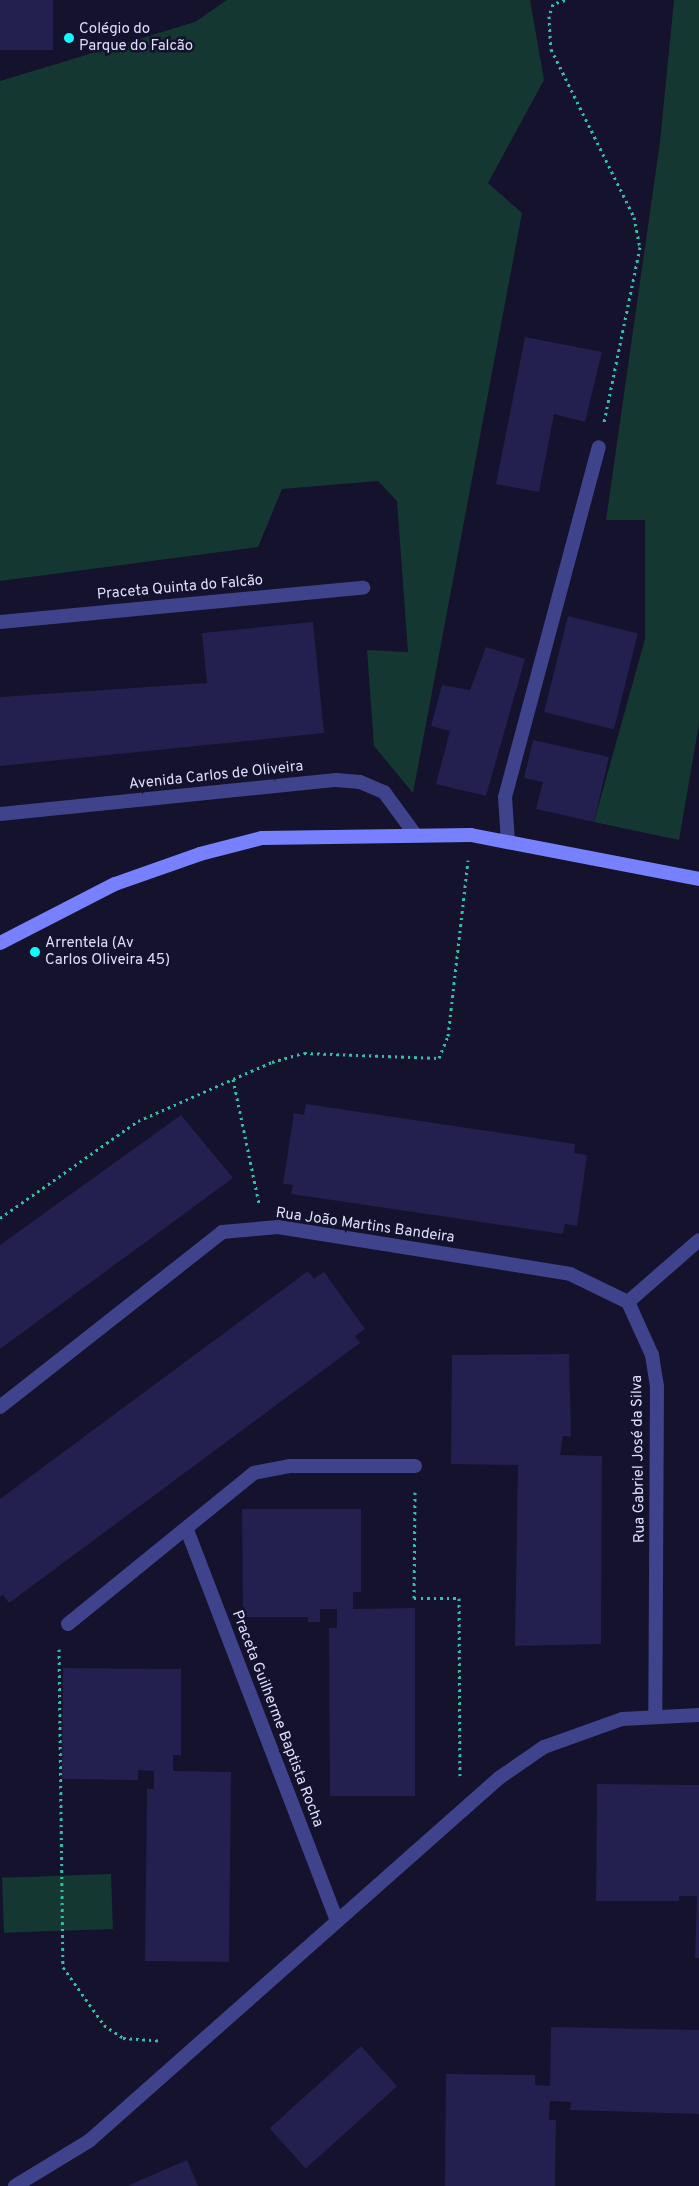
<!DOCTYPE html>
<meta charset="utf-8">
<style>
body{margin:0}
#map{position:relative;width:699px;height:2186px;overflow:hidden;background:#14122d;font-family:Overpass,sans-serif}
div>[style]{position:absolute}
.green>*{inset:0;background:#153732;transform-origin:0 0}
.building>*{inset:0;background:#231f4e;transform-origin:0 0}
.path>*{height:3px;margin-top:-1.5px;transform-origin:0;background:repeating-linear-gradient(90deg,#33bea8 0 2.5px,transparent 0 6.5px)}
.service>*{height:14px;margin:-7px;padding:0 7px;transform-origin:7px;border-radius:7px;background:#3e438b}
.minor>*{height:14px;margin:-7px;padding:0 7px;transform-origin:7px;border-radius:7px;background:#3e438b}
.secondary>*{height:14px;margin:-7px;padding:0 7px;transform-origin:7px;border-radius:7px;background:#7781fd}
.dots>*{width:14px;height:14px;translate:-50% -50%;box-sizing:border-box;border:2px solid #14122d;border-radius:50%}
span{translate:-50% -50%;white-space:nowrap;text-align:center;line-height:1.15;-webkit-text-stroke:5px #14122d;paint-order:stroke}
.poi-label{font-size:15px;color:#dfdffe}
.left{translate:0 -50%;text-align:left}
.street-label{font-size:15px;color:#dfdffe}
</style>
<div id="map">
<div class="green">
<i style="clip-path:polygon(227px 0,530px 0,544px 80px,488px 183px,522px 213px,413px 793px,374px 746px,367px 650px,408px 652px,397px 501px,378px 481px,282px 489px,258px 547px,0 581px,0 81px,195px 22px)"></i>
<i style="clip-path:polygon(674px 0,699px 0,699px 724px,679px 840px,594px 822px,645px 639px,645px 520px,606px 520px,660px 142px)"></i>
<i style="left:111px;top:1874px;width:55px;height:109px;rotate:88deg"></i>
</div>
<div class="building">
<i style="left:0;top:0;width:53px;height:50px"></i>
<i style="clip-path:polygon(525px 337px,602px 352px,585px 422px,554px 414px,539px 492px,496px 484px)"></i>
<i style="left:568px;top:616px;width:72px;height:99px;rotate:14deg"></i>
<i style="clip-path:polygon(313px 622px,324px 733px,0 766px,0 697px,207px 683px,202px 633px)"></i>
<i style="clip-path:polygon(486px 647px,525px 659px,486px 796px,436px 784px,450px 731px,431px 726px,442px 685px,470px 690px)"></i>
<i style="clip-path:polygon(533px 740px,609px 757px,594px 822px,536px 809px,543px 782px,524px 778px)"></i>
<i style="clip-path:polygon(306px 1104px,575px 1144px,574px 1153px,587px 1155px,577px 1226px,565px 1224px,563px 1234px,291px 1194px,293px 1185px,283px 1184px,294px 1113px,304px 1115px)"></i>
<i style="clip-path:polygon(181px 1115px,233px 1178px,0 1349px,0 1245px)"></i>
<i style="clip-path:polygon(308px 1271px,314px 1279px,324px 1272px,365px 1329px,355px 1336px,360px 1343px,9px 1603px,3px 1595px,0 1597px,0 1499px)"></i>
<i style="clip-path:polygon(569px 1354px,571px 1437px,563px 1436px,560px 1455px,602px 1456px,601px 1644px,515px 1646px,518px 1465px,451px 1464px,452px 1355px)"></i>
<i style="clip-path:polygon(242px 1509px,361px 1509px,361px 1592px,353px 1592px,353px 1609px,415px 1608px,415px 1796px,330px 1796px,329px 1628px,337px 1628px,337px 1609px,320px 1609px,320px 1622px,308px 1622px,308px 1617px,243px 1617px)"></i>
<i style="clip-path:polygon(63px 1668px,181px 1669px,181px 1755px,173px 1755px,173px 1771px,231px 1772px,229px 1962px,145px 1961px,147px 1789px,154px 1789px,154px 1771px,138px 1770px,138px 1780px,62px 1779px)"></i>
<i style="clip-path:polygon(597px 1784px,699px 1785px,699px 1958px,695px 1958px,697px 1896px,679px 1896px,679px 1901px,596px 1901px)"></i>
<i style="clip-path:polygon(551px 2027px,699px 2030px,699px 2114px,570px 2110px,571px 2102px,550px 2101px,549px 2120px,556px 2120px,555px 2186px,445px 2186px,446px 2074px,535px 2075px,535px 2085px,550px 2086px)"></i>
<i style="left:361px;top:2046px;width:54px;height:123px;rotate:48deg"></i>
<i style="clip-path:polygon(187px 2160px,198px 2186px,127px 2186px)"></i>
</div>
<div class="path">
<i style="left:565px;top:0;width:13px;rotate:162deg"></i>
<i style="left:553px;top:4px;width:13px;rotate:108deg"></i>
<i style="left:549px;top:16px;width:33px;rotate:87deg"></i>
<i style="left:551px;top:49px;width:187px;rotate:63.7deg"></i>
<i style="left:634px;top:217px;width:31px;rotate:79deg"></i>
<i style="left:640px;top:247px;width:179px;rotate:101.6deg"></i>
<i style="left:233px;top:1079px;width:127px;rotate:78.2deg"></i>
<i style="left:0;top:1218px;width:169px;rotate:-35.1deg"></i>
<i style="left:138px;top:1121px;width:146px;rotate:-23.8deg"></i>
<i style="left:272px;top:1062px;width:33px;rotate:-16deg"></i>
<i style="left:304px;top:1053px;width:135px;rotate:2.1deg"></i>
<i style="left:439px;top:1058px;width:24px;rotate:-68deg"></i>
<i style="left:448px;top:1036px;width:177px;rotate:-83.5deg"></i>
<i style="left:415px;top:1492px;width:106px;rotate:90.5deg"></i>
<i style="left:414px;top:1598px;width:45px"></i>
<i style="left:459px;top:1598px;width:178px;rotate:89.7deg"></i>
<i style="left:59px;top:1649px;width:318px;rotate:89.3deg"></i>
<i style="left:63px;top:1967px;width:71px;rotate:54.7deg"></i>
<i style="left:104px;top:2025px;width:23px;rotate:34deg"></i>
<i style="left:123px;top:2038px;width:39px;rotate:4deg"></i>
</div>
<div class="service">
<i style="left:508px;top:842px;width:45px;rotate:-93.8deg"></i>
<i style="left:505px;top:797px;width:362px;rotate:-75deg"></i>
</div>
<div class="minor">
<i style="left:0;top:622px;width:365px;rotate:-5.4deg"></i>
<i style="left:0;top:814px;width:338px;rotate:-5.8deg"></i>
<i style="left:336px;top:780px;width:24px;rotate:5deg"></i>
<i style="left:360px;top:782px;width:26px;rotate:23deg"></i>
<i style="left:384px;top:792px;width:51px;rotate:53.8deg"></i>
<i style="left:628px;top:1302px;width:58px;rotate:65.6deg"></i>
<i style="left:652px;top:1355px;width:32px;rotate:81deg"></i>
<i style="left:657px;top:1387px;width:328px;rotate:90.3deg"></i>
<i style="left:628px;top:1302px;width:94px;rotate:-41.1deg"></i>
<i style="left:0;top:1407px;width:283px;rotate:-38.2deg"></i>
<i style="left:222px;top:1232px;width:56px;rotate:-5.1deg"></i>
<i style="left:278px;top:1227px;width:296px;rotate:9.1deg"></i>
<i style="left:570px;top:1274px;width:64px;rotate:25.8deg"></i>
<i style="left:187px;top:1530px;width:419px;rotate:69deg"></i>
<i style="left:68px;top:1624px;width:240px;rotate:-39.1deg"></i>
<i style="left:254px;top:1473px;width:37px;rotate:-11deg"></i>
<i style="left:290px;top:1466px;width:125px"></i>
<i style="left:15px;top:2186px;width:87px;rotate:-31.3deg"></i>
<i style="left:89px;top:2141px;width:548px;rotate:-41.52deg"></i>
<i style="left:499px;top:1778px;width:55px;rotate:-34.6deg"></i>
<i style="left:544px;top:1747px;width:83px;rotate:-19.7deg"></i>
<i style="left:622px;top:1719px;width:77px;rotate:-3deg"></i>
</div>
<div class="secondary">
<i style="left:0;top:943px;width:129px;rotate:-27.2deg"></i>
<i style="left:115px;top:884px;width:90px;rotate:-19.4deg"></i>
<i style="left:200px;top:854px;width:64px;rotate:-14.5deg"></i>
<i style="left:262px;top:838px;width:209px;rotate:-0.8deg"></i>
<i style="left:471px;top:835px;width:232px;rotate:10.9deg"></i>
</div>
<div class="dots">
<i style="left:69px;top:38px;background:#0efbfb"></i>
<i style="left:35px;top:952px;background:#0efbfb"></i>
</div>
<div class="poi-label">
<span class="left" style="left:79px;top:38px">Colégio do<br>Parque do Falcão</span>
<span class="left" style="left:45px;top:952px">Arrentela (Av<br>Carlos Oliveira 45)</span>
</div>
<div class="street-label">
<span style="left:180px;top:588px;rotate:-5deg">Praceta Quinta do Falcão</span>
<span style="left:216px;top:776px;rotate:-6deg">Avenida Carlos de Oliveira</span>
<span style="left:365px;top:1226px;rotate:8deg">Rua João Martins Bandeira</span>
<span style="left:639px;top:1459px;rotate:-91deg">Rua Gabriel José da Silva</span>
<span style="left:277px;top:1719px;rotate:69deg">Praceta Guilherme Baptista Rocha</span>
</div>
</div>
